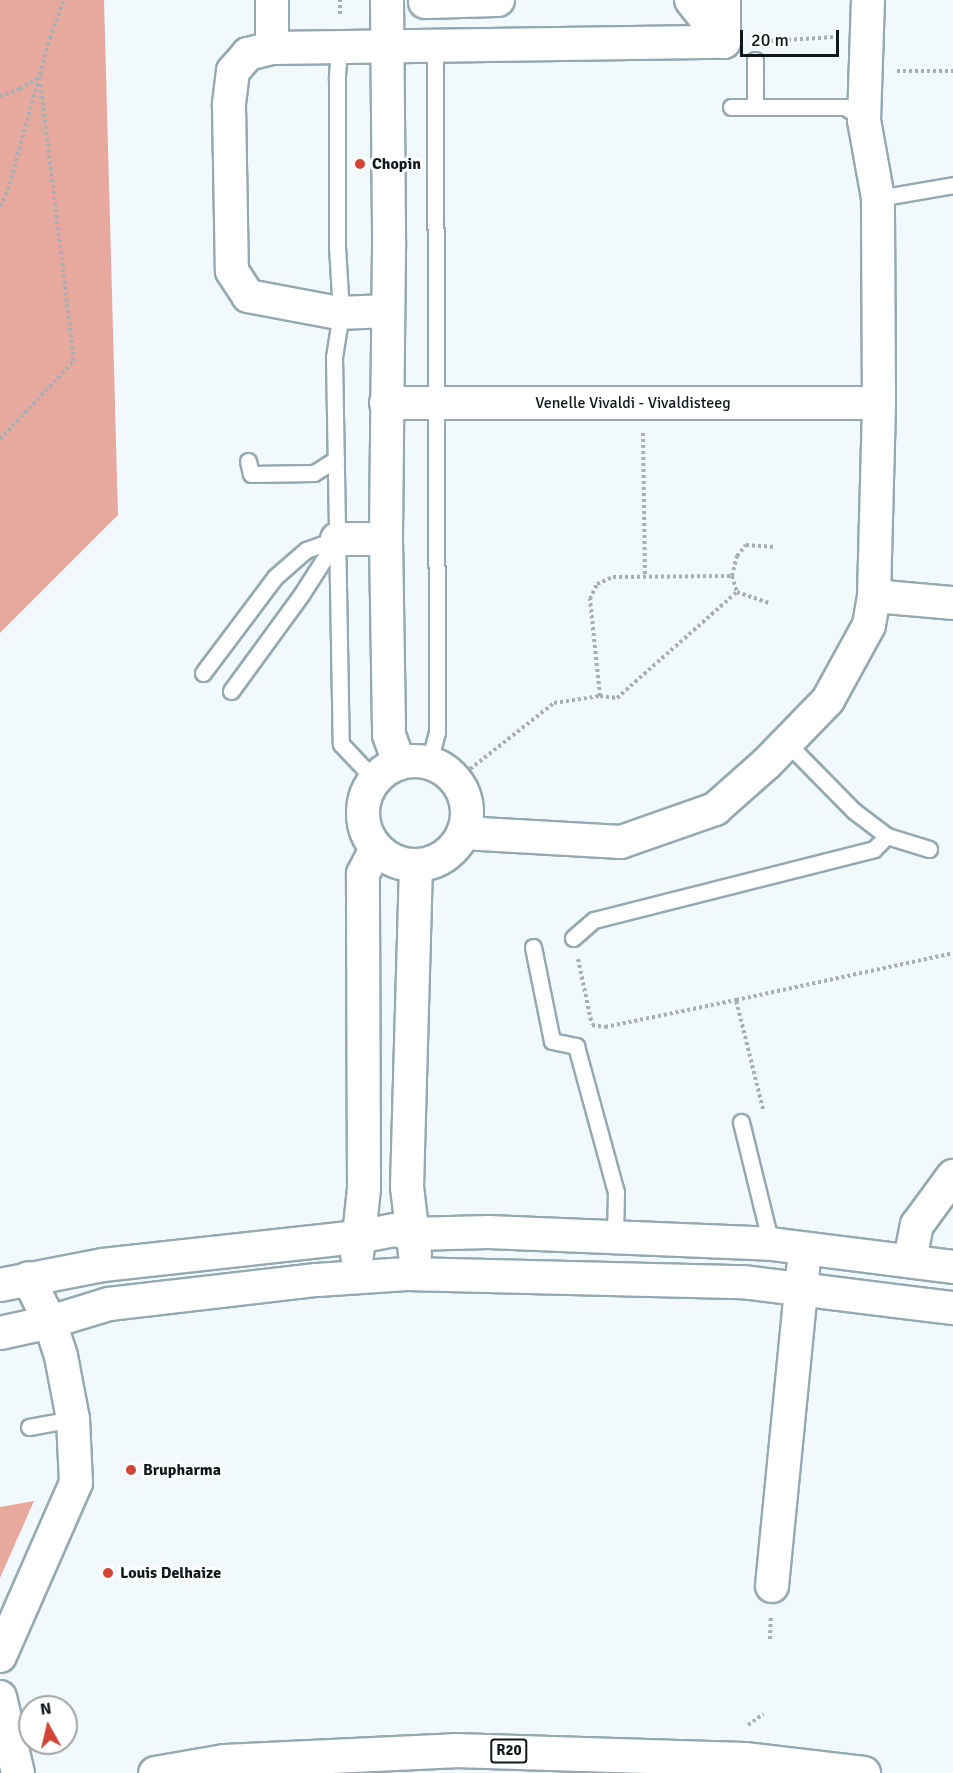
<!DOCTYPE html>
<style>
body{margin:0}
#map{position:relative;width:953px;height:1773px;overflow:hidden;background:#f1f9fd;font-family:Signika,sans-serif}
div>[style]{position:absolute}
.forest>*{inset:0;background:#e7a89e}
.path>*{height:4px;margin-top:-2px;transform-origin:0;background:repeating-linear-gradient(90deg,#a7afb3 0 3px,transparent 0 6px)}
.roads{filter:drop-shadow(2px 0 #94a9b1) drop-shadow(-2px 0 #94a9b1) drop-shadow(0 2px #94a9b1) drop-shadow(0 -2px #94a9b1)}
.lane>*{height:15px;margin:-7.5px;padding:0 7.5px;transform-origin:7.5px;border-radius:7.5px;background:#fff}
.street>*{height:32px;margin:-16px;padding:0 16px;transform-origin:16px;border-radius:16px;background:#fff}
.street>.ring{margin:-16px;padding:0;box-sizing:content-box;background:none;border:32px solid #fff;border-radius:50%}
.primary>*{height:33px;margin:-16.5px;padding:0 16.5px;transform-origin:16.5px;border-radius:16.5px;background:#fff}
.dots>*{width:16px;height:16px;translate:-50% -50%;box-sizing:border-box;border:3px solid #fff;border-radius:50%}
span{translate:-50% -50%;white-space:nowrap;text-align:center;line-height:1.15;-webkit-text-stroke:6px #fff;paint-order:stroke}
.shield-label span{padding:2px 4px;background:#fff;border:2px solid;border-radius:4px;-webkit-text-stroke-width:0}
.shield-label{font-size:15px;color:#10181b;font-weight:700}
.poi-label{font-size:16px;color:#10181b;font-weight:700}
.left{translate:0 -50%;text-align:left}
.street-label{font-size:16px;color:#10181b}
.north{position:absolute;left:18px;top:1695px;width:60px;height:60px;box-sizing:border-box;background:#fff;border:2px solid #9fa3a4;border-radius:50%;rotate:352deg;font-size:16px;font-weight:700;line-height:24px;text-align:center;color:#10181b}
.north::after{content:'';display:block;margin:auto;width:21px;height:27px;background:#d24536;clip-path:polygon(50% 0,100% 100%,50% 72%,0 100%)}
.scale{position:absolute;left:740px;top:30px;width:99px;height:27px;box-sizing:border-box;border:3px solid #10181b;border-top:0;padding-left:8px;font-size:18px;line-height:21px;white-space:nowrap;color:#10181b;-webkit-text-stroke:4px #fff;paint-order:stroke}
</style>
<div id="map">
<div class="forest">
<i style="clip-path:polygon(0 0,104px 0,118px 515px,0 633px)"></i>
<i style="clip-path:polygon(34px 1501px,0 1578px,0 1507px)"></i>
</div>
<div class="path">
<i style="left:340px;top:14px;width:14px;rotate:-90deg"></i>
<i style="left:770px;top:41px;width:64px;rotate:-3.6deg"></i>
<i style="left:897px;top:71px;width:56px"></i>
<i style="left:0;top:96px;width:21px;rotate:-19deg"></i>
<i style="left:20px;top:89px;width:25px;rotate:-32deg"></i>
<i style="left:0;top:206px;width:18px;rotate:-63deg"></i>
<i style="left:8px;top:190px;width:158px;rotate:-74.6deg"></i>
<i style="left:50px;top:38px;width:40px;rotate:-69.8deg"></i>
<i style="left:643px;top:433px;width:143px;rotate:89.2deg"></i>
<i style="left:0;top:439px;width:108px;rotate:-46.5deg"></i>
<i style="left:74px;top:361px;width:281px;rotate:-96.9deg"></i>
<i style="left:732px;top:576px;width:17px;rotate:73deg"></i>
<i style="left:737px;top:592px;width:34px;rotate:19deg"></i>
<i style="left:600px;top:696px;width:17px;rotate:7deg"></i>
<i style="left:617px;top:698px;width:160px;rotate:-41.5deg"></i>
<i style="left:456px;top:780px;width:125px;rotate:-38.2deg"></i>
<i style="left:554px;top:703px;width:47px;rotate:-8.7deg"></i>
<i style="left:600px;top:696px;width:98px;rotate:-95.9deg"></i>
<i style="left:590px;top:599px;width:17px;rotate:-65deg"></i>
<i style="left:597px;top:584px;width:17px;rotate:-24deg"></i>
<i style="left:613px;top:577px;width:119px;rotate:-0.5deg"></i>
<i style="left:732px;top:576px;width:21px;rotate:-76deg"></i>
<i style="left:737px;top:556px;width:14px;rotate:-51deg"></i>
<i style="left:746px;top:545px;width:29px;rotate:4deg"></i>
<i style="left:578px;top:959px;width:67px;rotate:78deg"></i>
<i style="left:592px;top:1025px;width:13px;rotate:9deg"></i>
<i style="left:605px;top:1027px;width:134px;rotate:-11.6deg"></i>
<i style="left:763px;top:1109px;width:112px;rotate:-103.9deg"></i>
<i style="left:736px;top:1000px;width:222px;rotate:-12.2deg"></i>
<i style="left:770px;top:1639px;width:23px;rotate:-88deg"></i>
<i style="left:748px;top:1725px;width:19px;rotate:-36deg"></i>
</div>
<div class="roads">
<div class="lane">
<i style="left:339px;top:47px;width:32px;rotate:94deg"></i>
<i style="left:337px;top:79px;width:168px;rotate:90deg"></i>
<i style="left:337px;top:247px;width:66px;rotate:86.5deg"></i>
<i style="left:341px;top:313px;width:45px;rotate:99deg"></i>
<i style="left:334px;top:357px;width:387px;rotate:89deg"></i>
<i style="left:341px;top:744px;width:48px;rotate:46.7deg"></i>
<i style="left:731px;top:107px;width:114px"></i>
<i style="left:845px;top:107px;width:23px;rotate:34deg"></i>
<i style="left:755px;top:107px;width:47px;rotate:-90deg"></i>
<i style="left:878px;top:198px;width:76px;rotate:-9.8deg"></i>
<i style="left:248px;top:461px;width:13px;rotate:77deg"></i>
<i style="left:251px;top:474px;width:63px;rotate:-0.9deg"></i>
<i style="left:314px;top:473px;width:26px;rotate:-32deg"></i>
<i style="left:203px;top:673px;width:120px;rotate:-53.1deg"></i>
<i style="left:275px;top:577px;width:41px;rotate:-41.1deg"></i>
<i style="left:306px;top:550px;width:33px;rotate:-20deg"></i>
<i style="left:231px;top:691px;width:119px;rotate:-53.9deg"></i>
<i style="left:301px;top:595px;width:67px;rotate:-57.3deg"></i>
<i style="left:787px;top:743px;width:95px;rotate:45.4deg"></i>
<i style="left:854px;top:811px;width:41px;rotate:37.1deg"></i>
<i style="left:887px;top:836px;width:44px;rotate:17.2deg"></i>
<i style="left:429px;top:762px;width:31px;rotate:-75deg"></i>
<i style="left:437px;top:732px;width:686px;rotate:-90.17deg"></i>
<i style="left:573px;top:938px;width:28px;rotate:-41deg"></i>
<i style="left:594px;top:920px;width:289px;rotate:-14.2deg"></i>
<i style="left:874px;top:849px;width:18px;rotate:-45deg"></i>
<i style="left:533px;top:947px;width:96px;rotate:78.6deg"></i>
<i style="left:552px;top:1041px;width:25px;rotate:12deg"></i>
<i style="left:576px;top:1046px;width:151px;rotate:74.7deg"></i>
<i style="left:616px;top:1192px;width:45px;rotate:91.3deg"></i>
<i style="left:741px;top:1122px;width:126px;rotate:76.2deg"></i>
<i style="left:29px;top:1427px;width:45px;rotate:-10.3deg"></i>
</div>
<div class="street">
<i style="left:272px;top:0;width:48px;rotate:90deg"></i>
<i style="left:272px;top:48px;width:452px;rotate:-0.8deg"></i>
<i style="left:724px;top:42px;width:42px;rotate:-90deg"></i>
<i style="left:387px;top:0;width:248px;rotate:89.5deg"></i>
<i style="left:389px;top:248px;width:291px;rotate:90.6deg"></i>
<i style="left:386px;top:539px;width:196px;rotate:89.1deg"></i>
<i style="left:389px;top:735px;width:30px;rotate:70deg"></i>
<i style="left:691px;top:0;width:53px;rotate:51.8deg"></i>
<i style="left:425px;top:2px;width:73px;rotate:-1.6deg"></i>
<i style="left:272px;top:48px;width:25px;rotate:166deg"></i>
<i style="left:248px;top:54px;width:23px;rotate:131deg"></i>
<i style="left:233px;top:71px;width:35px;rotate:97deg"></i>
<i style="left:229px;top:106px;width:165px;rotate:89deg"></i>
<i style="left:232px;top:271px;width:30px;rotate:57deg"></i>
<i style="left:248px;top:296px;width:92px;rotate:10.7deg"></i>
<i style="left:338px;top:313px;width:50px;rotate:-2.3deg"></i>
<i style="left:386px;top:403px;width:493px"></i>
<i style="left:337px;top:539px;width:49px"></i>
<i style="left:874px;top:596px;width:79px;rotate:5.1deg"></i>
<i class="ring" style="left:363px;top:761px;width:72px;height:72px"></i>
<i style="left:463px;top:833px;width:158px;rotate:3.3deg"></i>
<i style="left:621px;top:842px;width:100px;rotate:-19.3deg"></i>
<i style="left:715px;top:809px;width:69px;rotate:-41.5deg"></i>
<i style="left:767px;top:763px;width:88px;rotate:-45.9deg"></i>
<i style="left:828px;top:700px;width:85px;rotate:-61.3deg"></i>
<i style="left:869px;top:625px;width:29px;rotate:-80deg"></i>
<i style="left:874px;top:596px;width:193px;rotate:-88.5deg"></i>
<i style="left:879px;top:403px;width:205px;rotate:-90.3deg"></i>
<i style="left:878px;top:198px;width:79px;rotate:-100.2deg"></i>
<i style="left:864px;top:120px;width:120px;rotate:-88.1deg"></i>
<i style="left:415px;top:1254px;width:67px;rotate:-96.8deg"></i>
<i style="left:407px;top:1187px;width:322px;rotate:-88.4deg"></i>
<i style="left:357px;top:1255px;width:67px;rotate:-84deg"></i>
<i style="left:364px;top:1188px;width:314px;rotate:-90.2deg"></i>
<i style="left:363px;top:874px;width:28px;rotate:-63deg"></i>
<i style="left:910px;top:1260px;width:36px;rotate:-79deg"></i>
<i style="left:917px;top:1225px;width:61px;rotate:-53.7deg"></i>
<i style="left:0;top:1285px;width:105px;rotate:-11deg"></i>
<i style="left:103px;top:1265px;width:257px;rotate:-6.3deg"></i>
<i style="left:358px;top:1237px;width:38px;rotate:-11deg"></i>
<i style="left:395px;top:1230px;width:16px;rotate:14deg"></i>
<i style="left:411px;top:1234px;width:78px;rotate:-1.5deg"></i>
<i style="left:489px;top:1232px;width:282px;rotate:2.4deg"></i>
<i style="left:771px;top:1244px;width:183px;rotate:7.2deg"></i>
<i style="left:0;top:1333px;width:51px;rotate:-12.4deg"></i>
<i style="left:50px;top:1322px;width:62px;rotate:-17deg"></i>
<i style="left:109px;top:1304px;width:209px;rotate:-6.6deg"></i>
<i style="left:317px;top:1280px;width:90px;rotate:-3.8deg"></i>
<i style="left:407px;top:1274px;width:336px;rotate:1.4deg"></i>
<i style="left:743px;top:1282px;width:212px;rotate:7.1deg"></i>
<i style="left:772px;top:1586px;width:320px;rotate:-84.4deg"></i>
<i style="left:0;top:1656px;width:189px;rotate:-66.3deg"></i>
<i style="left:76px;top:1483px;width:64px;rotate:-92.7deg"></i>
<i style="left:73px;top:1419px;width:64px;rotate:-100.8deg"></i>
<i style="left:61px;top:1356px;width:36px;rotate:-108deg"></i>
<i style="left:50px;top:1322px;width:49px;rotate:-116.6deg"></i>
<i style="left:0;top:1697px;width:78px;rotate:76.7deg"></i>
</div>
<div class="primary">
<i style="left:155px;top:1773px;width:70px;rotate:-9.9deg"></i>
<i style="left:224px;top:1761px;width:230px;rotate:-2.7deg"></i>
<i style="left:454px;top:1750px;width:290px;rotate:1.8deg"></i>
<i style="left:744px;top:1759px;width:120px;rotate:6.7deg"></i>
</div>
</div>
<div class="dots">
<i style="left:360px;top:164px;background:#d24536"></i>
<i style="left:131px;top:1470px;background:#d24536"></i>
<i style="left:108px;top:1573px;background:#d24536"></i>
</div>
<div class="shield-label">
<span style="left:509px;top:1751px">R20</span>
</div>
<div class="poi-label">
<span class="left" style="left:372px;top:164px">Chopin</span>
<span class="left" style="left:143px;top:1470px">Brupharma</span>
<span class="left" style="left:120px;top:1573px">Louis Delhaize</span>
</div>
<div class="street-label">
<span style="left:633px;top:403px">Venelle Vivaldi - Vivaldisteeg</span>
</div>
<div class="north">N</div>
<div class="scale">20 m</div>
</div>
